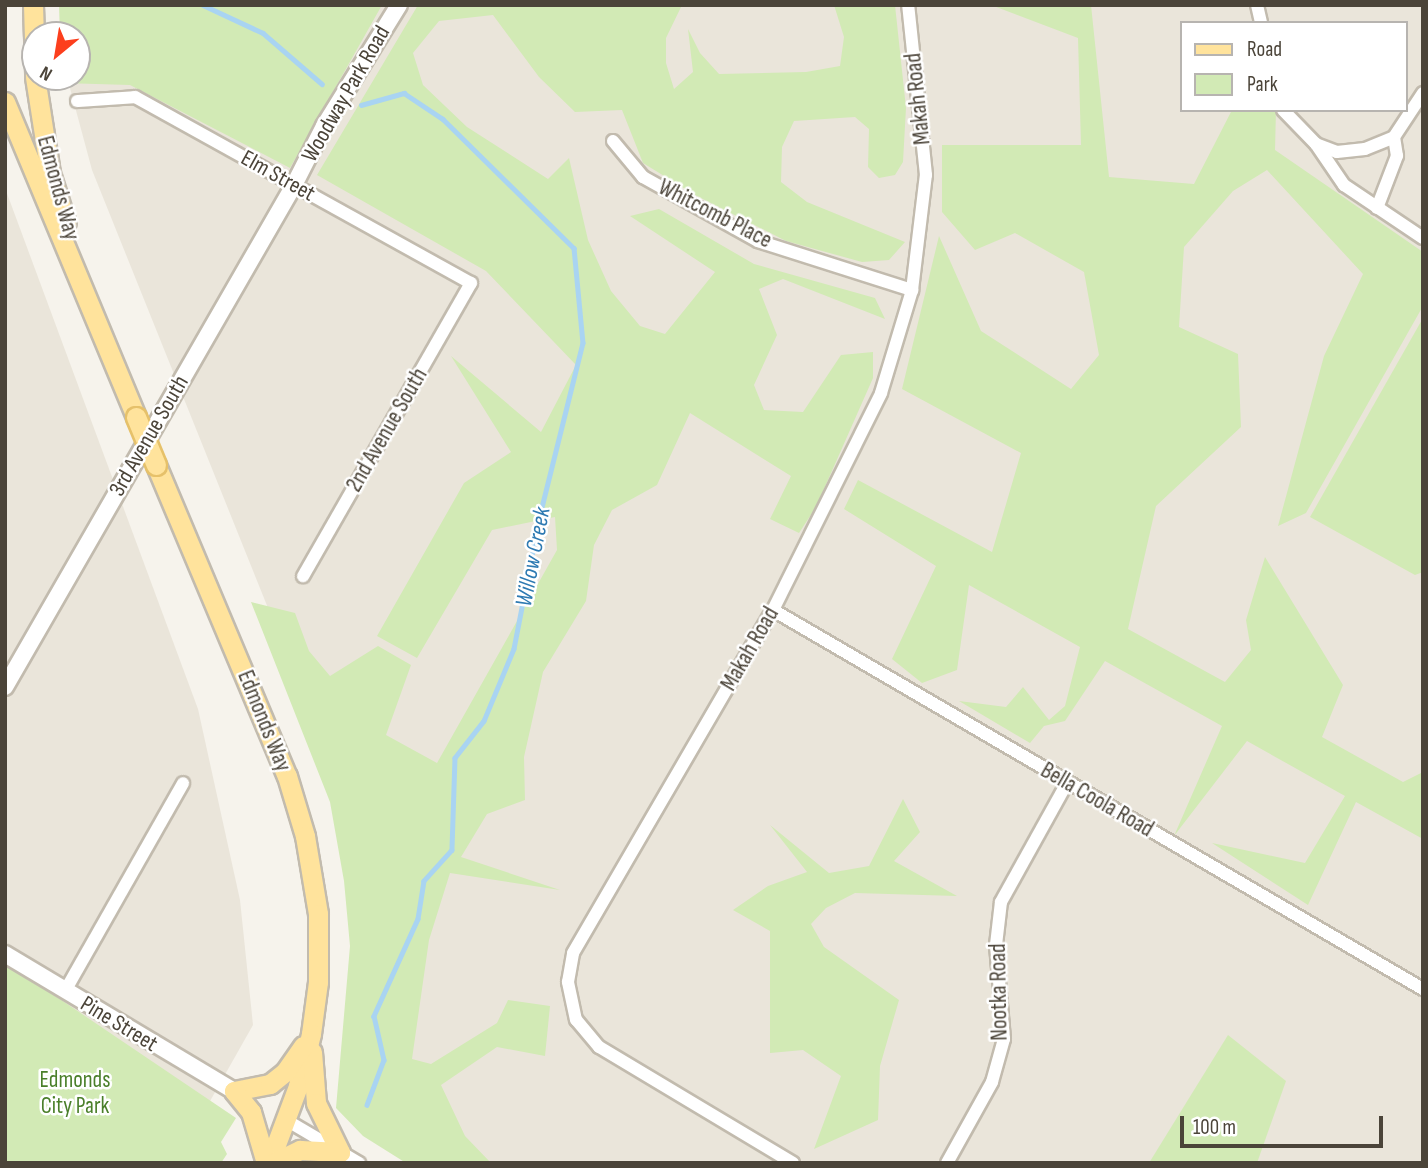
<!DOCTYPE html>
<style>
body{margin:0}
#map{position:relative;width:1428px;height:1168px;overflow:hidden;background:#f6f3ec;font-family:"Sofia Sans Condensed",sans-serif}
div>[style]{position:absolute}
.residential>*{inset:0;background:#eae5da}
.green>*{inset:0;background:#d2eab5}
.stream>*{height:4.5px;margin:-2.25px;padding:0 2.25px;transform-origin:2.25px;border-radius:2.25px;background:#a9d4f2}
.roads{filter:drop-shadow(2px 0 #c2bbae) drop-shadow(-2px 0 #c2bbae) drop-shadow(0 2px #c2bbae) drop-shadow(0 -2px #c2bbae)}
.minor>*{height:12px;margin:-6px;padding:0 6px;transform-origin:6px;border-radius:6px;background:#fff}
.tertiary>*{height:16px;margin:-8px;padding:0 8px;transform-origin:8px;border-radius:8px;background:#fff}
.primary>*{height:19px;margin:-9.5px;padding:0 9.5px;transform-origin:9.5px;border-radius:9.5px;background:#ffe39c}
.bridges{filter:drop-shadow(2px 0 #e6c16a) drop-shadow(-2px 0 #e6c16a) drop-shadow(0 2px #e6c16a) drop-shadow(0 -2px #e6c16a)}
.primary-bridge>*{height:19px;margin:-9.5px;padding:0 9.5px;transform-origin:9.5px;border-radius:9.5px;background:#ffe39c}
span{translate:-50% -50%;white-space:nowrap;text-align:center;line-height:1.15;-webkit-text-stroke:5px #fff;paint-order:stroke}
.street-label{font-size:23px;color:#4b4439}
.park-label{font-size:23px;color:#4a7f2a}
.water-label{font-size:24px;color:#2e7ab2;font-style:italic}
.frame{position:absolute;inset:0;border:7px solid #4b4439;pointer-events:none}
.legend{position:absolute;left:1180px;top:21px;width:228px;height:91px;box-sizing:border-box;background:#fff;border:2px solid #b7b4b0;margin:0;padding:9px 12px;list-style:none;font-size:21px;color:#4b4439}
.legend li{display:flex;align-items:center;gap:14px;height:35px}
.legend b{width:35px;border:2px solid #b7b4b0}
.north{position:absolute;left:21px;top:21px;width:70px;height:70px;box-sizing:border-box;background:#fff;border:2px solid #b7b4b0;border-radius:50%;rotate:210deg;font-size:19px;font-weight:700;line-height:28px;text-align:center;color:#4b4439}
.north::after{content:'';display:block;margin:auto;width:24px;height:32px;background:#fc3f1d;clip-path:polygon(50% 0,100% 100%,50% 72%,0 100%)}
.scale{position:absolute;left:1180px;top:1116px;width:203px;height:32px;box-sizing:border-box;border:4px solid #4b4439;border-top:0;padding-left:9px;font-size:21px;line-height:24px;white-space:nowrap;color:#4b4439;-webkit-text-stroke:5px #fff;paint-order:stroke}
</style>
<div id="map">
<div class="residential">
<i style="clip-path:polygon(evenodd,64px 5px,1423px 5px,1423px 1163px,442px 1163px,411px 1145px,321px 740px,92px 170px,67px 77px,77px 77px,77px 35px,62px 35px,64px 5px,1181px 23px,1405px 23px,1405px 110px,1181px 110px,1181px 23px)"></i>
<i style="clip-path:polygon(5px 188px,198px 709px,240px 900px,253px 1025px,175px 1163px,5px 1163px)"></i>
</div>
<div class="green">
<i style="clip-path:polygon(59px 5px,382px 5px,290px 168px,130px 85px,62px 83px,62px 77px,77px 77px,77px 35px,60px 35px)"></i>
<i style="clip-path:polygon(418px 5px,682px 5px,666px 38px,666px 63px,674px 89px,693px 72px,688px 29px,700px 53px,719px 74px,806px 72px,840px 66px,844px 37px,834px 5px,895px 5px,906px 108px,903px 162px,895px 175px,879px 178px,868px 167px,869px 129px,855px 117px,794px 121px,782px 147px,781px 182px,807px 202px,905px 242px,889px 260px,862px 262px,786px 241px,695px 195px,643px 163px,622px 110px,575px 112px,539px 77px,493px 15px,439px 21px,413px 53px,423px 85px,467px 127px,548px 179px,569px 158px,588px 240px,611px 291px,640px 326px,665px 334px,715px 272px,630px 216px,659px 209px,754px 264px,875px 298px,885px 319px,783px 279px,759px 289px,777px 335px,754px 385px,764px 410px,803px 412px,841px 355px,873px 352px,873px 378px,816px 507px,799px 533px,770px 519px,791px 476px,690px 413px,657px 485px,612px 510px,594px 545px,586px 601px,543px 672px,524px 757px,525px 800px,487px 814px,461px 857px,560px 890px,450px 873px,429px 940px,412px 1059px,431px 1064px,497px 1023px,508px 1000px,550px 1006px,545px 1056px,497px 1047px,441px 1085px,465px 1136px,491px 1163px,406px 1163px,363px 1136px,336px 1108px,350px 946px,344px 881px,330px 802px,251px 602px,295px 613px,309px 651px,330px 676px,378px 646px,411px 665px,386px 735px,437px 763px,557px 550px,555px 517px,492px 530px,417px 658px,377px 636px,464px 483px,511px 452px,451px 356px,541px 432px,576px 365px,486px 271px,317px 175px)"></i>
<i style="clip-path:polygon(991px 5px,1091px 5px,1109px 177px,1194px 184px,1232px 110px,1276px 110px,1275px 150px,1423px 252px,1423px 306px,1306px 513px,1278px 526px,1324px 356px,1363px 274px,1267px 170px,1233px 191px,1184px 247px,1179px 327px,1238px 354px,1241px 427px,1156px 506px,1128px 629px,1225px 682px,1251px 650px,1246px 620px,1265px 557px,1343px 685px,1322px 737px,1403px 782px,1423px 772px,1423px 839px,1356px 802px,1308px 905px,1212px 843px,1305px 863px,1345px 796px,1247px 741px,1174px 836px,1222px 726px,1105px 661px,1065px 721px,1044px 726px,1030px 743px,959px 701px,1006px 707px,1023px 687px,1049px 720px,1065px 706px,1080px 647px,969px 585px,957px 670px,922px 683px,892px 659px,936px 566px,844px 509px,858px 480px,992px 552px,1021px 453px,902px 389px,939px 236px,981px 331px,1071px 389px,1099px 355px,1084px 272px,1015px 233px,975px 250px,942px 212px,942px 145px,1081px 145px,1078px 38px)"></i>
<i style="clip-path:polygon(1423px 318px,1423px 572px,1415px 575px,1310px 517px)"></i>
<i style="clip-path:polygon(903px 799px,920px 832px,894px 861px,957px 896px,855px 893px,826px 908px,811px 924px,824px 947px,899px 1000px,880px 1066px,878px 1120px,814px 1149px,841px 1076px,803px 1050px,770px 1053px,770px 931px,733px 910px,768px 886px,807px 872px,770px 825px,829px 873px,869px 866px)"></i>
<i style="clip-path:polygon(5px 962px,236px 1118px,221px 1142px,227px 1154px,221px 1163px,5px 1163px)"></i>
<i style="clip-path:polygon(1228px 1035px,1286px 1081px,1257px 1163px,1149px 1163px)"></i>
</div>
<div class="stream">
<i style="left:203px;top:5px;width:66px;rotate:25deg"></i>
<i style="left:263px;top:33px;width:78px;rotate:40.8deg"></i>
<i style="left:361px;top:105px;width:45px;rotate:-15.6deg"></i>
<i style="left:404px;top:93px;width:47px;rotate:33.7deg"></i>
<i style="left:443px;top:119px;width:184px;rotate:44.6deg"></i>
<i style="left:574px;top:248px;width:95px;rotate:84.6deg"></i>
<i style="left:583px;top:343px;width:177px;rotate:104deg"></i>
<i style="left:540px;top:515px;width:136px;rotate:101deg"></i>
<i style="left:514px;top:649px;width:78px;rotate:112.6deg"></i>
<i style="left:484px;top:721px;width:47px;rotate:128.1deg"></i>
<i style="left:455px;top:758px;width:92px;rotate:91.9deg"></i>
<i style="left:452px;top:850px;width:42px;rotate:132.1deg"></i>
<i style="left:424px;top:881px;width:38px;rotate:99deg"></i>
<i style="left:418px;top:919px;width:107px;rotate:114.4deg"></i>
<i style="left:374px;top:1016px;width:45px;rotate:77.2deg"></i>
<i style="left:384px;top:1060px;width:48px;rotate:110.7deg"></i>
</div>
<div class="roads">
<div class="minor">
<i style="left:1257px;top:5px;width:18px;rotate:77deg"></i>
<i style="left:77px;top:101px;width:58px;rotate:-3.9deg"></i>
<i style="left:135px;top:97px;width:384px;rotate:29deg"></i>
<i style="left:471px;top:283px;width:338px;rotate:119.8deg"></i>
<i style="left:1283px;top:110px;width:47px;rotate:45.9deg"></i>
<i style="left:1316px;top:144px;width:50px;rotate:55.7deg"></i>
<i style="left:1344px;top:185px;width:95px;rotate:33.9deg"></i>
<i style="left:613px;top:141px;width:47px;rotate:50.2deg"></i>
<i style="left:643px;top:177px;width:132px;rotate:29.1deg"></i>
<i style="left:758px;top:241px;width:162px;rotate:17.7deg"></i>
<i style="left:1316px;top:144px;width:22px;rotate:21deg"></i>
<i style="left:1337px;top:152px;width:28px;rotate:-6deg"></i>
<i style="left:1365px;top:149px;width:31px;rotate:-22deg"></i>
<i style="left:1394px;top:137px;width:53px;rotate:-56.6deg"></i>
<i style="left:1377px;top:208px;width:56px;rotate:-69deg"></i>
<i style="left:1397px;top:156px;width:19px;rotate:-99deg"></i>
<i style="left:773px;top:610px;width:752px;rotate:30.25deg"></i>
<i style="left:65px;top:991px;width:239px;rotate:-60.4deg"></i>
<i style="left:286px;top:1120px;width:85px;rotate:30.5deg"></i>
<i style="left:793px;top:1163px;width:226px;rotate:-149.1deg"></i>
<i style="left:599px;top:1047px;width:35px;rotate:-130deg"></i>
<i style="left:576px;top:1020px;width:39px;rotate:-102deg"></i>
<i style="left:568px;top:982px;width:29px;rotate:-80deg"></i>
<i style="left:573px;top:953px;width:397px;rotate:-59.8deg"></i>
<i style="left:773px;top:610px;width:242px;rotate:-63.5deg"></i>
<i style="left:881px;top:393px;width:108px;rotate:-73.2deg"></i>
<i style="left:912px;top:290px;width:116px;rotate:-83.1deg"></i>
<i style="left:926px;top:175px;width:171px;rotate:-96deg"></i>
<i style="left:947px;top:1163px;width:93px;rotate:-60.9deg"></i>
<i style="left:992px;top:1082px;width:45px;rotate:-74.4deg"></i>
<i style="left:1004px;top:1039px;width:94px;rotate:-94.9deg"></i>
<i style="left:996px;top:945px;width:43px;rotate:-83.4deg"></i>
<i style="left:1001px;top:902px;width:136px;rotate:-61deg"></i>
</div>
<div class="tertiary">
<i style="left:5px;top:687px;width:579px;rotate:-60.07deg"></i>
<i style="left:294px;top:185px;width:66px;rotate:-63deg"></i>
<i style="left:324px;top:126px;width:142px;rotate:-58.2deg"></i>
<i style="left:5px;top:954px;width:267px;rotate:30.9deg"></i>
</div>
<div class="primary">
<i style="left:33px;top:5px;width:69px;rotate:88.3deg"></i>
<i style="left:35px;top:77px;width:97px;rotate:81.1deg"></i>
<i style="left:50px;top:173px;width:52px;rotate:72.3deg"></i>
<i style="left:5px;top:102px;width:341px;rotate:67.4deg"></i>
<i style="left:156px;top:465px;width:337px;rotate:67.2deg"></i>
<i style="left:287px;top:776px;width:63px;rotate:73.3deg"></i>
<i style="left:305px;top:836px;width:79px;rotate:80.5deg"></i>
<i style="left:318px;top:914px;width:68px;rotate:90deg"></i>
<i style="left:318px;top:982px;width:52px;rotate:97.7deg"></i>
<i style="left:311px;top:1034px;width:54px;rotate:104deg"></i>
<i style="left:298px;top:1086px;width:82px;rotate:110.6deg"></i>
<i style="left:312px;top:1052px;width:51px;rotate:85.5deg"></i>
<i style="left:316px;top:1103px;width:55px;rotate:63.9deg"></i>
<i style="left:234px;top:1091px;width:37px;rotate:-11deg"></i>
<i style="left:270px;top:1084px;width:19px;rotate:-39deg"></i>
<i style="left:285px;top:1072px;width:32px;rotate:-55deg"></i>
<i style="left:234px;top:1091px;width:27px;rotate:51deg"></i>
<i style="left:251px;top:1112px;width:53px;rotate:73.6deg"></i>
<i style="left:273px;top:1163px;width:30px;rotate:-26deg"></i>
<i style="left:300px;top:1150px;width:40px;rotate:2.9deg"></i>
</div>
</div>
<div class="bridges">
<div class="primary-bridge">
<i style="left:136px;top:417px;width:52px;rotate:67.4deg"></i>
</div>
</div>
<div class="street-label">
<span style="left:346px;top:94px;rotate:-60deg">Woodway Park Road</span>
<span style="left:918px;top:99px;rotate:-96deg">Makah Road</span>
<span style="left:278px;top:176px;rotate:29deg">Elm Street</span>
<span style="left:58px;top:188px;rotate:75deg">Edmonds Way</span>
<span style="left:715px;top:214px;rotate:27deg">Whitcomb Place</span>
<span style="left:387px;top:430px;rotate:-60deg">2nd Avenue South</span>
<span style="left:149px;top:436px;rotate:-60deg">3rd Avenue South</span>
<span style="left:750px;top:649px;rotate:-60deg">Makah Road</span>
<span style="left:264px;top:721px;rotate:68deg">Edmonds Way</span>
<span style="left:1097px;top:800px;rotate:30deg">Bella Coola Road</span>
<span style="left:999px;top:992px;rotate:-91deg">Nootka Road</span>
<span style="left:119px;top:1024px;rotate:31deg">Pine Street</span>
</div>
<div class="park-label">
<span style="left:75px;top:1093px">Edmonds<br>City Park</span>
</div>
<div class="water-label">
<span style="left:533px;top:557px;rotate:-79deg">Willow Creek</span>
</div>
<div class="frame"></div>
<ul class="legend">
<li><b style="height:9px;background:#ffe39c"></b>Road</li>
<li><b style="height:19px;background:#d2eab5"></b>Park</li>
</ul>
<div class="north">N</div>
<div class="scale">100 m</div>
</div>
